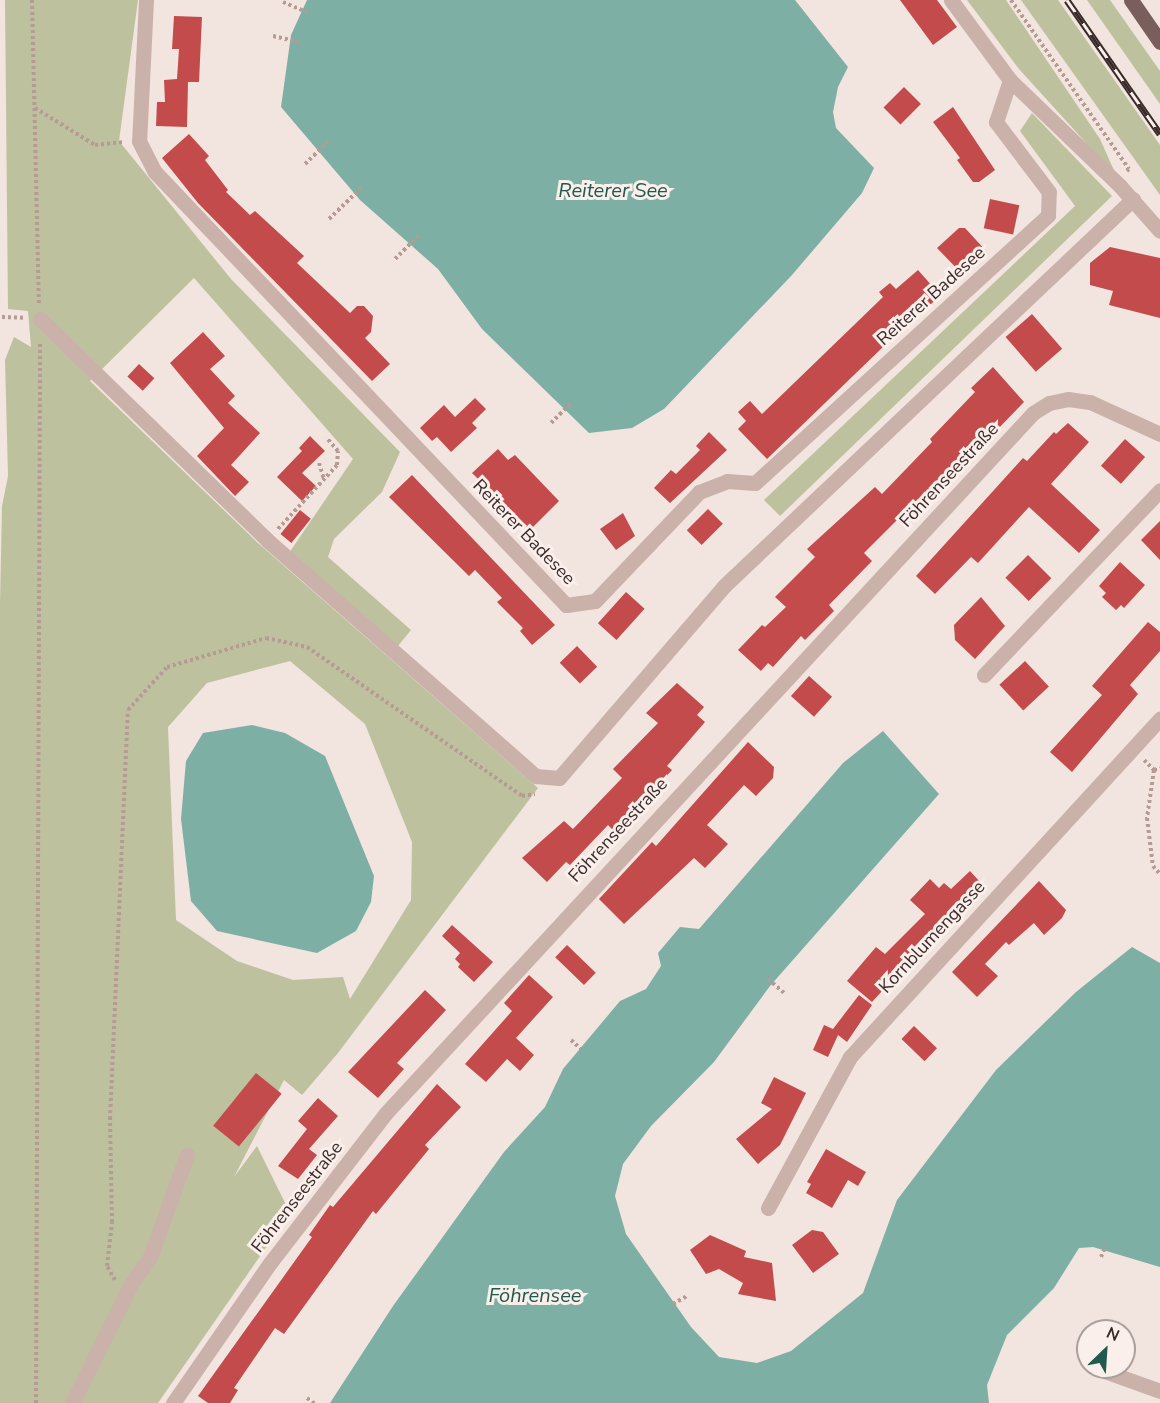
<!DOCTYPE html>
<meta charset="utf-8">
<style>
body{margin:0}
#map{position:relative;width:1160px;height:1403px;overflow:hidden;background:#f2e4de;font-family:"Nunito Sans",sans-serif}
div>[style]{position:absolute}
.green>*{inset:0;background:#bec19e}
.water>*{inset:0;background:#7eafa4}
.building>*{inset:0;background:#c34b4c;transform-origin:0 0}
.path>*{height:4px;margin-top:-2px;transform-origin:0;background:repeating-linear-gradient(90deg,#b69a94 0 3px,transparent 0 6px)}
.minor>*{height:15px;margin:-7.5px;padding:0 7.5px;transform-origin:7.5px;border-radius:7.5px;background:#cab1aa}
.major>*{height:15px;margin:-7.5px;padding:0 7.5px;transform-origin:7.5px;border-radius:7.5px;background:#795e5b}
.rail>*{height:7px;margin-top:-3.5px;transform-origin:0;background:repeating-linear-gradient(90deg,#faefeb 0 14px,#382a29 0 28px);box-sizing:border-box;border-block:2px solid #382a29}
span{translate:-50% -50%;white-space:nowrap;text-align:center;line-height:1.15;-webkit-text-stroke:6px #faefeb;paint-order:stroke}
.street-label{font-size:18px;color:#382a29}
.water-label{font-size:20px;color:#20594e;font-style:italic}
.north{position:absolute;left:1076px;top:1319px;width:60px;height:60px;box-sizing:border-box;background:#faefeb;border:2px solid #aca09d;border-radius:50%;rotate:25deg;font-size:16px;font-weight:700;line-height:24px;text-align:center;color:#382a29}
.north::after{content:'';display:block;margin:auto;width:21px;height:27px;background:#20594e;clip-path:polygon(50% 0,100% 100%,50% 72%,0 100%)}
</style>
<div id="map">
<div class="green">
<i style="clip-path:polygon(evenodd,5px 0,138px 0,119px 141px,231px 279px,400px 452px,382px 492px,334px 539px,328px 557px,411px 630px,398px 646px,289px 553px,353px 459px,194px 278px,90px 381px,258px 543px,538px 788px,338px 1053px,302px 1095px,284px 1080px,234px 1177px,257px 1146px,290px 1213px,158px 1403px,0 1403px,0 604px,2px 506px,8px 476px,5px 360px,14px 337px,31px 347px,28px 311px,8px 309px,5px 0,290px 661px,365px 724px,412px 842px,411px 900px,350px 999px,343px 977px,293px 980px,237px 961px,176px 920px,168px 727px,207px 683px,290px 661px)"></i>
<i style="clip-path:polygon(967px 0,1006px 0,1100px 139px,1117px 177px,1019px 69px)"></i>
<i style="clip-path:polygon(1021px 0,1058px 0,1160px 145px,1160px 195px)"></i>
<i style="clip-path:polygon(1087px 0,1110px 0,1160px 71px,1160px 104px)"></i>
<i style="clip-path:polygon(1032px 113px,1112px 196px,780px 516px,764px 500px,1075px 206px,1020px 131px)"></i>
</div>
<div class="water">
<i style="clip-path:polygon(307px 0,795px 0,848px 67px,838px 87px,833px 112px,836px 128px,874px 168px,862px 193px,792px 275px,664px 409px,632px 428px,589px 433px,482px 329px,438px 269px,360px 200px,281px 107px,291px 35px)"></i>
<i style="clip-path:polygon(252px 725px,285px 733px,325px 756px,374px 876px,371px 902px,356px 931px,317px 953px,217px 931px,191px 901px,181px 819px,186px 761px,203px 733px)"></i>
<i style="clip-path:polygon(883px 731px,939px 794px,770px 986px,714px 1062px,651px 1126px,623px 1164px,615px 1196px,626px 1234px,691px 1327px,719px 1357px,757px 1363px,791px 1351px,863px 1293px,897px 1200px,996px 1070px,1076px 992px,1132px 947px,1160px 963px,1160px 1267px,1093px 1247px,1079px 1248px,1054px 1288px,1007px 1335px,987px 1385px,989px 1403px,330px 1403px,393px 1306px,504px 1152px,545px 1107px,563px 1069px,620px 1001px,646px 989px,661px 966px,658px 953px,680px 927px,699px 929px,843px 763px)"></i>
</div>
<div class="building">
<i style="clip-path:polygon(900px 0,937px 0,957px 27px,933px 45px)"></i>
<i style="clip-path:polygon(174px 16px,202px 17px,199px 82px,188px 82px,187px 127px,156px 126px,157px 102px,165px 102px,164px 80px,177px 79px,179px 49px,172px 49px)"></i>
<i style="left:904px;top:87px;width:24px;height:29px;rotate:45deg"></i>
<i style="clip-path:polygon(953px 107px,995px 170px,979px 182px,973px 182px,957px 160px,960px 158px,933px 122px)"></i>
<i style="clip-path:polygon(189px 134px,209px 156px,205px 160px,228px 190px,226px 192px,250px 215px,255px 211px,304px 256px,297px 263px,350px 313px,357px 306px,364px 306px,373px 316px,371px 332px,365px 338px,390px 364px,372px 381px,198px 203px,162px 158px)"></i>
<i style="left:990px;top:199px;width:30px;height:30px;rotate:12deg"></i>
<i style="clip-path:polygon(959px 228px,965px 228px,988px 253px,964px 276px,937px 248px)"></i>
<i style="clip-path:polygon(1110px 247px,1160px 258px,1160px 318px,1109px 305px,1113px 291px,1090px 285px,1090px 263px)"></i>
<i style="clip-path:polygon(918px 270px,941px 296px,882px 343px,884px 346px,767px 459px,738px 429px,746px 421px,738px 412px,750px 401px,762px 414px,883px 297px,879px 292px,890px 283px,896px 289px)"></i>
<i style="left:1032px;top:314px;width:46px;height:35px;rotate:49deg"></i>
<i style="clip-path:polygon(203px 332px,225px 356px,210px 369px,235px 396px,228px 403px,260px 433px,231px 465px,249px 482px,235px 496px,197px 456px,224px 428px,170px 363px)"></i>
<i style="left:139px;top:364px;width:21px;height:17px;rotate:43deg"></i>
<i style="clip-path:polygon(993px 367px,1024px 402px,924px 505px,918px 499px,864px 553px,872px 561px,829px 605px,834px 611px,805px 640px,801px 636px,773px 667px,768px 663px,761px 671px,738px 650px,762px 625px,765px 627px,786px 607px,775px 597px,815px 557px,807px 549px,875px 487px,882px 494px,932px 442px,930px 439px,975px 392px,971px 388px)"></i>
<i style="clip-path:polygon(475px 398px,486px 409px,472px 423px,477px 428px,451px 452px,437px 437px,432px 441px,420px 428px,444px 405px,455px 417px)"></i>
<i style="clip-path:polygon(1068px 423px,1089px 442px,1051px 484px,1100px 530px,1079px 553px,1029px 507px,978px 563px,971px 557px,935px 594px,916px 576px,1023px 458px,1027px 461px,1054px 432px,1056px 434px)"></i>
<i style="clip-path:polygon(709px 432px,727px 450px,670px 503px,654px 488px,671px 470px,676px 474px,700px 450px,696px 446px)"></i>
<i style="clip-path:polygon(310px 436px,325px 451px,302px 473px,316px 486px,302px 501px,277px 477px,302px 451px,299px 448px)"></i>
<i style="left:1125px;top:439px;width:27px;height:36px;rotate:42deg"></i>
<i style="clip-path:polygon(498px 449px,508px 460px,515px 455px,559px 501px,530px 530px,472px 473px)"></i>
<i style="clip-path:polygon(412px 475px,555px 625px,532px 645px,520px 631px,523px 628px,497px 602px,502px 598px,475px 570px,469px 576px,389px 497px)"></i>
<i style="left:708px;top:509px;width:21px;height:30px;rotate:45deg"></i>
<i style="left:300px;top:510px;width:14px;height:31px;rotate:39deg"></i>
<i style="clip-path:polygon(623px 513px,635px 536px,616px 550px,600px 529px)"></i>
<i style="clip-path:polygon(1160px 521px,1160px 560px,1141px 540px)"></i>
<i style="left:1028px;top:555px;width:33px;height:32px;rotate:45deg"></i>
<i style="clip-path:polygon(1120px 562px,1145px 585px,1124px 608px,1121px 605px,1116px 610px,1102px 597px,1106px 593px,1099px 586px)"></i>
<i style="left:626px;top:592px;width:25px;height:42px;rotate:42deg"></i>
<i style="clip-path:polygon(981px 597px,1005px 626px,975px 659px,955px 640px,954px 625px)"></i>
<i style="clip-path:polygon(1148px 622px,1160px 632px,1160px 651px,1130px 685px,1138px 694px,1072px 772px,1050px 752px,1102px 695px,1092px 686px)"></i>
<i style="left:577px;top:646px;width:29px;height:24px;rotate:46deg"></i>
<i style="left:1025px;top:661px;width:35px;height:35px;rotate:47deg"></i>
<i style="left:809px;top:676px;width:31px;height:27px;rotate:42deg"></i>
<i style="clip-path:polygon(677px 683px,704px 707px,697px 715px,705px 722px,667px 766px,672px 770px,615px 832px,608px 825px,570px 865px,566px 862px,547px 882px,522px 858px,564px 821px,573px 829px,622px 778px,613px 769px,658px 723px,646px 713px)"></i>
<i style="clip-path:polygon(748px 742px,774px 767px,773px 778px,756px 796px,744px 785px,707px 825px,728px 844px,705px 868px,694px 858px,624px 924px,599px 899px,652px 842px,656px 846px)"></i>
<i style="clip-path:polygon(970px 871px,981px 883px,872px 1002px,847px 981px,876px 947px,885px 954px,925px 914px,910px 900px,930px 879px,939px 888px,944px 883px,951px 889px)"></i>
<i style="clip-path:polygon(1039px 881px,1066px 910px,1062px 918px,1044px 935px,1034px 923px,1009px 945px,1006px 942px,985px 964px,998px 976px,977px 997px,952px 972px)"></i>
<i style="clip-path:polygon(452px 925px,493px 962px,474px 982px,458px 967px,460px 964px,455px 959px,460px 953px,442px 936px)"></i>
<i style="left:567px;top:945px;width:40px;height:17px;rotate:44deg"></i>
<i style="clip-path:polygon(529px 975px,553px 997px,516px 1038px,534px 1055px,520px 1071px,507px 1059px,486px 1082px,465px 1064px,512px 1011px,504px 1003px)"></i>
<i style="clip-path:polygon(425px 990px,446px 1010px,397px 1063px,404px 1069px,378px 1098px,348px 1072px)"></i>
<i style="clip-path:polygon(859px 995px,872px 1005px,847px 1042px,838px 1035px,828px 1057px,813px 1050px,824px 1025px,833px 1029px)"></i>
<i style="left:914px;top:1026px;width:32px;height:18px;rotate:44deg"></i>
<i style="left:256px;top:1073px;width:33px;height:68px;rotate:39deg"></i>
<i style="clip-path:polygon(774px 1077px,806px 1093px,780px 1145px,758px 1164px,736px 1139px,772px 1109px,761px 1103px)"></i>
<i style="clip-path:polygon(437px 1084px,461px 1107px,425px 1145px,429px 1149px,376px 1214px,373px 1211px,284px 1334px,275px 1328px,234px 1388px,238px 1390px,230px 1403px,208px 1403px,198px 1396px,312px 1237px,309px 1235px,330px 1205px,333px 1207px)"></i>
<i style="clip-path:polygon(318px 1098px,338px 1116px,309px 1149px,317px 1155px,298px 1179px,278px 1166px,307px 1129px,298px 1121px)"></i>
<i style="clip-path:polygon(826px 1149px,866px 1172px,858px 1186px,848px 1180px,832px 1208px,806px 1193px,811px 1184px,807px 1182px)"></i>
<i style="clip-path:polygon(812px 1230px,823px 1232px,839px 1254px,813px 1273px,792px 1245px)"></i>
<i style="clip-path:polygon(710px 1235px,746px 1251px,744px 1257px,772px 1263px,776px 1301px,738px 1294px,743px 1283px,719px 1269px,706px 1274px,690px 1250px)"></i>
</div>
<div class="path">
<i style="left:32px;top:0;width:304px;rotate:88.7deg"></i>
<i style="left:1011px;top:0;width:206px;rotate:55.1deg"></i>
<i style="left:1129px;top:169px;width:3px;rotate:135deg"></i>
<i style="left:283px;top:2px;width:30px;rotate:23deg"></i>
<i style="left:273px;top:36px;width:28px;rotate:13deg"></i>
<i style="left:35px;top:108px;width:70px;rotate:31.7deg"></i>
<i style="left:95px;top:145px;width:30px;rotate:-6deg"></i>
<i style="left:305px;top:164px;width:32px;rotate:-44deg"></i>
<i style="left:329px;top:219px;width:46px;rotate:-44.1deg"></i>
<i style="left:395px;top:259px;width:33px;rotate:-45deg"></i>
<i style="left:2px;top:317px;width:23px;rotate:2deg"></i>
<i style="left:551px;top:423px;width:27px;rotate:-45deg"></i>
<i style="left:319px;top:463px;width:17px;rotate:73deg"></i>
<i style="left:278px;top:529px;width:87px;rotate:-47.3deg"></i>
<i style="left:337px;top:465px;width:14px;rotate:-86deg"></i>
<i style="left:338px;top:451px;width:18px;rotate:-131deg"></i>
<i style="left:1144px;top:760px;width:14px;rotate:45deg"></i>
<i style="left:1154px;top:770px;width:49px;rotate:98.3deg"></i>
<i style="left:1147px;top:818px;width:48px;rotate:82.9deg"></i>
<i style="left:1153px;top:866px;width:11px;rotate:49deg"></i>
<i style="left:1154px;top:770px;width:6px;rotate:-18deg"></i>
<i style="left:768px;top:979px;width:23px;rotate:41deg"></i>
<i style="left:571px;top:1040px;width:13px;rotate:42deg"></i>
<i style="left:1101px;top:1257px;width:13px;rotate:-67deg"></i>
<i style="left:115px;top:1280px;width:16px;rotate:-120deg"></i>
<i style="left:107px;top:1266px;width:44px;rotate:-83.5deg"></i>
<i style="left:112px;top:1222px;width:103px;rotate:-91.1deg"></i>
<i style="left:110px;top:1119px;width:409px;rotate:-87.5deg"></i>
<i style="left:128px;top:710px;width:58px;rotate:-47.8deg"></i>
<i style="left:167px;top:667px;width:103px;rotate:-16.3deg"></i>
<i style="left:266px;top:638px;width:42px;rotate:12.4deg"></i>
<i style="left:307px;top:647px;width:262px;rotate:34.7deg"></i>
<i style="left:522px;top:796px;width:13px;rotate:-9deg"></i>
<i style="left:673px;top:1304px;width:16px;rotate:-30deg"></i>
<i style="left:307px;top:1398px;width:9px;rotate:36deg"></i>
<i style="left:36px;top:1403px;width:1061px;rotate:-89.78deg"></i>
</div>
<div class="minor">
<i style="left:146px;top:0;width:141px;rotate:92.8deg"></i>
<i style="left:139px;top:141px;width:35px;rotate:63deg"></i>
<i style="left:155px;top:172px;width:597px;rotate:46.49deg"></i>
<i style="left:566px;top:605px;width:29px;rotate:-8deg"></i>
<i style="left:595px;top:601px;width:151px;rotate:-46.3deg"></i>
<i style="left:699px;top:492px;width:30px;rotate:-21deg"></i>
<i style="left:727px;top:481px;width:28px;rotate:4deg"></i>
<i style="left:755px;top:483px;width:397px;rotate:-42.4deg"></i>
<i style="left:1048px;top:215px;width:23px;rotate:-88deg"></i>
<i style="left:1049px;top:192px;width:88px;rotate:-127.1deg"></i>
<i style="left:996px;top:122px;width:44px;rotate:-71.6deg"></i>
<i style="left:951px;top:0;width:99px;rotate:53.6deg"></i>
<i style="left:1010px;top:80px;width:153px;rotate:43.9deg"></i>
<i style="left:1120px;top:186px;width:60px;rotate:48.4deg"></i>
<i style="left:40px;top:319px;width:317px;rotate:44.2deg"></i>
<i style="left:267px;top:540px;width:358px;rotate:41.3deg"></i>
<i style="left:536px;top:776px;width:23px;rotate:5deg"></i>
<i style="left:559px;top:778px;width:253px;rotate:-49.3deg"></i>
<i style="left:724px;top:586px;width:563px;rotate:-43.42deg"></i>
<i style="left:984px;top:675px;width:255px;rotate:-46.4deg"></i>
<i style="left:768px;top:1208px;width:172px;rotate:-61.5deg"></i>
<i style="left:850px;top:1057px;width:459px;rotate:-47.5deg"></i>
<i style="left:1093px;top:1367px;width:71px;rotate:19.7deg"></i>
<i style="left:72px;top:1403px;width:133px;rotate:-63.6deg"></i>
<i style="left:131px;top:1284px;width:33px;rotate:-55deg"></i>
<i style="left:150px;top:1257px;width:109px;rotate:-70.2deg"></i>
<i style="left:173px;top:1403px;width:170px;rotate:-55.3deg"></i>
<i style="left:270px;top:1263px;width:188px;rotate:-52.3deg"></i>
<i style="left:385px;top:1114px;width:955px;rotate:-47.25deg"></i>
<i style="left:1033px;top:413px;width:19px;rotate:-32deg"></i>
<i style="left:1049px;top:403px;width:19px;rotate:-12deg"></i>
<i style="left:1068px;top:399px;width:22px;rotate:8deg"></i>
<i style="left:1090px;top:402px;width:77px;rotate:24.6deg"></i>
</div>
<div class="major">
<i style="left:1131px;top:0;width:51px;rotate:55.4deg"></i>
</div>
<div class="rail">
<i style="left:1067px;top:0;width:163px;rotate:55.2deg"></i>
</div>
<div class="street-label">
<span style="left:931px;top:296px;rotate:-42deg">Reiterer Badesee</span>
<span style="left:949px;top:475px;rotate:-47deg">Föhrenseestraße</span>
<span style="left:524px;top:532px;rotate:46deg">Reiterer Badesee</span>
<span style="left:618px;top:830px;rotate:-47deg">Föhrenseestraße</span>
<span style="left:932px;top:937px;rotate:-47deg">Kornblumengasse</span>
<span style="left:297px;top:1197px;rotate:-52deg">Föhrenseestraße</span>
</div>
<div class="water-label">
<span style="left:613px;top:190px">Reiterer See</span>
<span style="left:535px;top:1295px">Föhrensee</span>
</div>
<div class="north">N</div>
</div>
